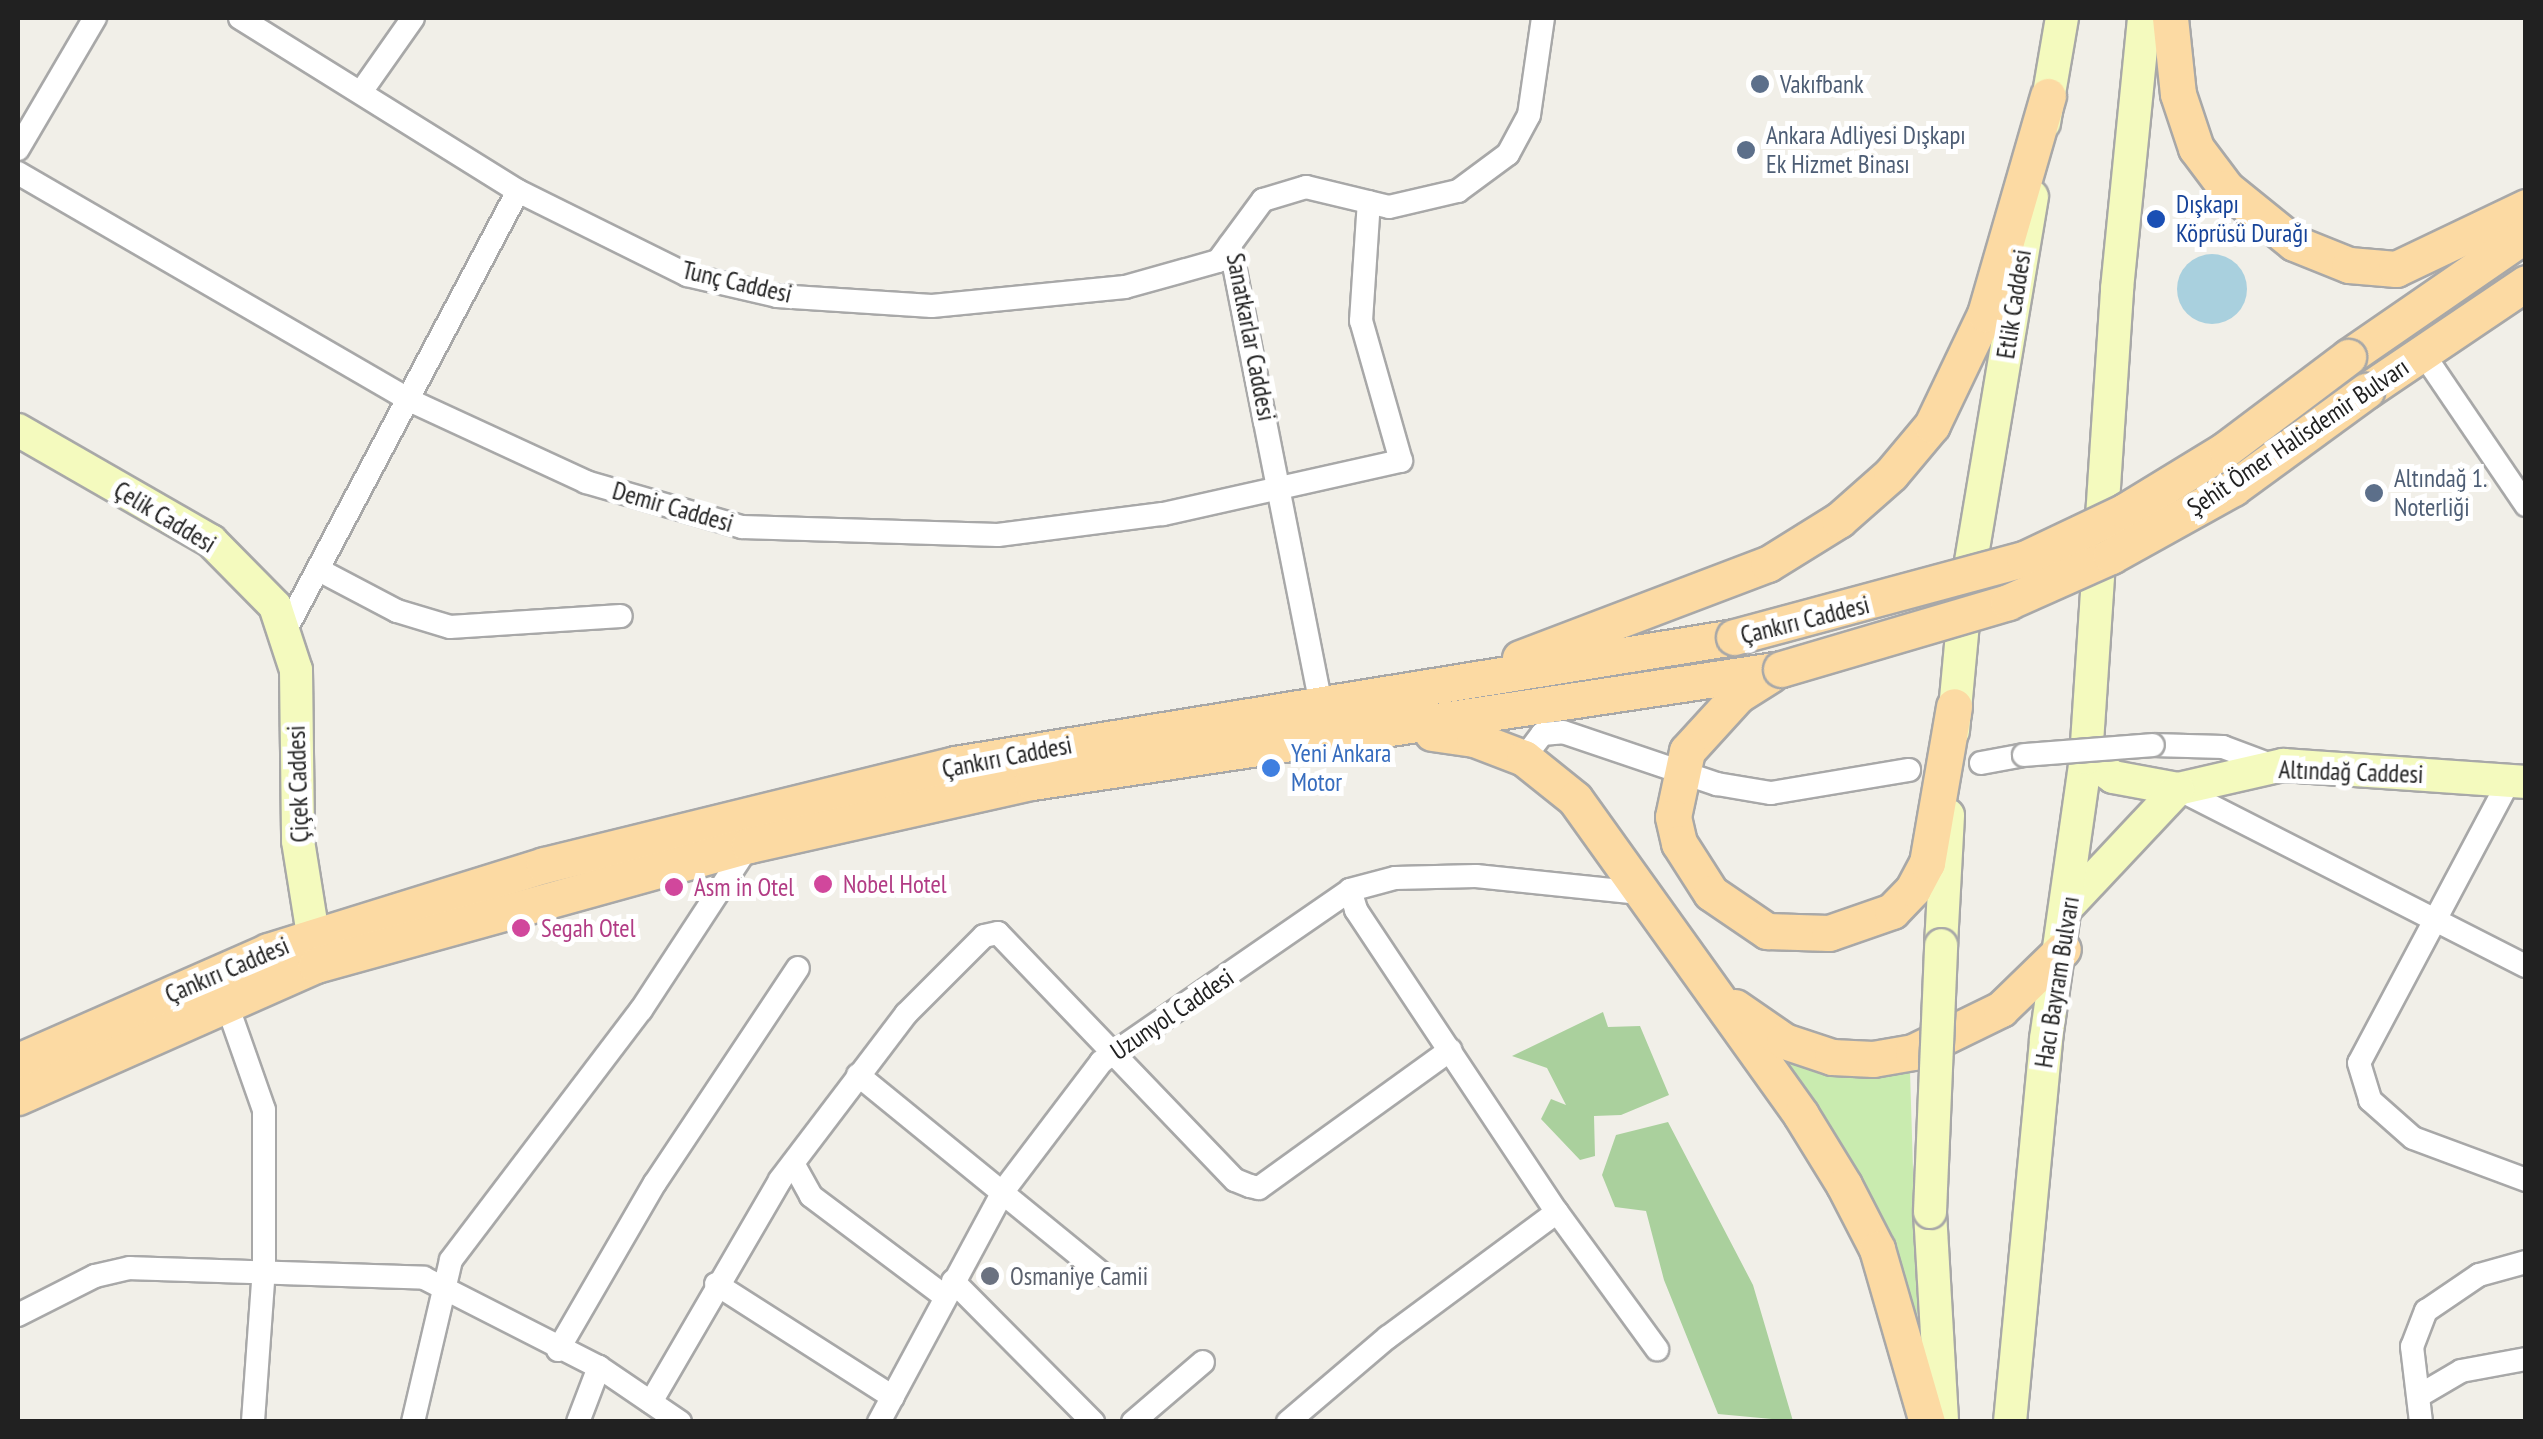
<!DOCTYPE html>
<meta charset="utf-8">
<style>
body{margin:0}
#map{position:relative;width:2543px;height:1439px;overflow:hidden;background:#f1efe8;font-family:"PT Sans Narrow",sans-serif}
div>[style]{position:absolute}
.grass>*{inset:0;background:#c9ebaf}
.forest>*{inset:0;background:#aad09d}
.water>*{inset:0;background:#a9d0de}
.round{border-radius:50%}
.roads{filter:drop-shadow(2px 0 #a8a8a8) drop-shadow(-2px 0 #a8a8a8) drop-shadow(0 2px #a8a8a8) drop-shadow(0 -2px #a8a8a8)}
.street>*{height:22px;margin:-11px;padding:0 11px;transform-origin:11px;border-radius:11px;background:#fff}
.secondary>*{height:32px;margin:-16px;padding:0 16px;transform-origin:16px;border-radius:16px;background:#f4fabe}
.primary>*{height:35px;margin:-17.5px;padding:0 17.5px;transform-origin:17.5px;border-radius:17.5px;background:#fcdaa3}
.bridges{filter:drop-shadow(2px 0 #a8a8a8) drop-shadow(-2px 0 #a8a8a8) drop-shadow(0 2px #a8a8a8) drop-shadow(0 -2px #a8a8a8)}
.street-bridge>*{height:22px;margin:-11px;padding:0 11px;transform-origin:11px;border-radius:11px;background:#fff}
.secondary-bridge>*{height:32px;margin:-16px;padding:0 16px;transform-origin:16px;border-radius:16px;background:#f4fabe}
.primary-bridge>*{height:35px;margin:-17.5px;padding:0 17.5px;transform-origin:17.5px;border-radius:17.5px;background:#fcdaa3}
.dots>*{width:28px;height:28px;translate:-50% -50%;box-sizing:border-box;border:5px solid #fff;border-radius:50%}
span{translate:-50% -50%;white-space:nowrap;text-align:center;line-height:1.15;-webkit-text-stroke:10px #fff;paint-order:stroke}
.service-label{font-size:25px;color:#4e5e75}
.left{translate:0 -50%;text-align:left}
.transit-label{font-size:25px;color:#164399}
.street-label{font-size:25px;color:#212121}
.shop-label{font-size:25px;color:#366cbe}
.hotel-label{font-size:25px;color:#b23c85}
.worship-label{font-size:25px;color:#5b616d}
.frame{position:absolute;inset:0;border:20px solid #212121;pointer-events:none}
</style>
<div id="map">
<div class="grass">
<i style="clip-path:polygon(1779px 1062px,1846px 1072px,1910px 1071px,1918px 1331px)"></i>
</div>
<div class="forest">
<i style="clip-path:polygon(1603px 1012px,1608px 1027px,1640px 1026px,1669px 1095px,1621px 1115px,1594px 1116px,1595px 1156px,1580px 1160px,1541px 1119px,1551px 1099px,1566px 1105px,1547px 1068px,1512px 1056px)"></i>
<i style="clip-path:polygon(1668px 1122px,1753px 1285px,1793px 1421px,1718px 1414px,1664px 1280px,1646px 1211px,1615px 1207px,1602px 1175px,1616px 1135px)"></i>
</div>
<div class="water">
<i class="round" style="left:2177px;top:254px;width:70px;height:70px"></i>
</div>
<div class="roads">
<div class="street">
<i style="left:240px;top:18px;width:327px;rotate:31.9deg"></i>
<i style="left:518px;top:191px;width:189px;rotate:26.4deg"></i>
<i style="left:687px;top:275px;width:92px;rotate:13.1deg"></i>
<i style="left:777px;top:296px;width:155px;rotate:3.7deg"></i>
<i style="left:932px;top:306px;width:194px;rotate:-5.6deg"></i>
<i style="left:1125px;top:287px;width:97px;rotate:-15.6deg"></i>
<i style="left:1218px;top:261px;width:76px;rotate:-53.6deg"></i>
<i style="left:1263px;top:200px;width:45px;rotate:-16.8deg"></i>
<i style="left:1306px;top:187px;width:85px;rotate:13.5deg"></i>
<i style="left:1389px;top:207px;width:71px;rotate:-13.1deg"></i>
<i style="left:1458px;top:191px;width:62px;rotate:-36.5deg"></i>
<i style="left:1508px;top:154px;width:44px;rotate:-61.7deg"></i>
<i style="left:1529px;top:115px;width:98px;rotate:-81.8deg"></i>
<i style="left:361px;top:92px;width:90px;rotate:-54.9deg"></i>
<i style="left:18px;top:149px;width:152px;rotate:-59.6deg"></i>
<i style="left:18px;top:173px;width:454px;rotate:30.1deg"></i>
<i style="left:411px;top:401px;width:193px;rotate:24.8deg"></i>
<i style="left:586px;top:482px;width:162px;rotate:16.1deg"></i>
<i style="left:742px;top:527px;width:256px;rotate:1.8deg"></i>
<i style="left:998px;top:535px;width:166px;rotate:-7.3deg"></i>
<i style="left:1163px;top:514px;width:244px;rotate:-12.6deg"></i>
<i style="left:1401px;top:461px;width:146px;rotate:-105.9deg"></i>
<i style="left:1361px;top:321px;width:119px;rotate:-86.2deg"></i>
<i style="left:1230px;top:245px;width:469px;rotate:78.8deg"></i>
<i style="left:2422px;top:352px;width:185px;rotate:55.8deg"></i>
<i style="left:319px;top:570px;width:88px;rotate:27.7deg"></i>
<i style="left:397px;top:611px;width:55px;rotate:16.8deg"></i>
<i style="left:450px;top:627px;width:171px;rotate:-3.7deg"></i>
<i style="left:284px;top:633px;width:500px;rotate:-62.1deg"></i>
<i style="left:2153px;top:745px;width:70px;rotate:1.6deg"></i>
<i style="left:2223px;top:747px;width:57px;rotate:20.7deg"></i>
<i style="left:1524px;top:758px;width:30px;rotate:-53deg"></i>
<i style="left:1542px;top:734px;width:21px;rotate:-5deg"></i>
<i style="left:1563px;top:732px;width:163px;rotate:18.7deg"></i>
<i style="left:1717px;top:784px;width:55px;rotate:9.5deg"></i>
<i style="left:1771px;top:793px;width:140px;rotate:-9.5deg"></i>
<i style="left:1981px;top:763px;width:44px;rotate:-10.5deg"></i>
<i style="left:2509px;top:781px;width:319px;rotate:118deg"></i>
<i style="left:2359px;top:1063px;width:39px;rotate:73deg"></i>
<i style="left:2370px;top:1100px;width:57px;rotate:41.5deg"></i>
<i style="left:2413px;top:1138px;width:121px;rotate:20.4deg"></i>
<i style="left:2178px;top:789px;width:390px;rotate:27deg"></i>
<i style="left:1350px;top:890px;width:21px;rotate:73deg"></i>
<i style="left:1356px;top:910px;width:363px;rotate:56.4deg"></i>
<i style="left:1557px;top:1212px;width:170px;rotate:53.9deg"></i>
<i style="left:226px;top:1002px;width:114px;rotate:70.6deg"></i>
<i style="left:264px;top:1110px;width:158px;rotate:90deg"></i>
<i style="left:264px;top:1268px;width:154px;rotate:94.1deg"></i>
<i style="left:858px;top:1075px;width:315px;rotate:39.2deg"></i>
<i style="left:794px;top:1165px;width:35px;rotate:61deg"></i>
<i style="left:811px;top:1196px;width:166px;rotate:36.9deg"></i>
<i style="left:953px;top:1281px;width:199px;rotate:45.2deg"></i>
<i style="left:716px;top:1284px;width:210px;rotate:32.6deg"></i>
<i style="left:18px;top:1315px;width:86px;rotate:-26.9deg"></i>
<i style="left:95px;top:1276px;width:36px;rotate:-13deg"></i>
<i style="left:130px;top:1268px;width:294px;rotate:1.9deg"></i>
<i style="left:424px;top:1278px;width:196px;rotate:27deg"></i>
<i style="left:599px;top:1367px;width:98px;rotate:34.2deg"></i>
<i style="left:558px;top:1350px;width:193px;rotate:-59.9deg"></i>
<i style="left:655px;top:1183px;width:258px;rotate:-56.4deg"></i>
<i style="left:2422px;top:1394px;width:45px;rotate:-30.5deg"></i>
<i style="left:2461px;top:1371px;width:66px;rotate:-10.5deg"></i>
<i style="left:651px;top:1402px;width:257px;rotate:-59.8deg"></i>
<i style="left:780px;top:1180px;width:208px;rotate:-52.8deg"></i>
<i style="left:906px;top:1014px;width:110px;rotate:-45deg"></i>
<i style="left:984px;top:936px;width:14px;rotate:-12deg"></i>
<i style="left:998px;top:933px;width:342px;rotate:46.2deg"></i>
<i style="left:1235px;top:1180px;width:16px;rotate:22deg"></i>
<i style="left:1250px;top:1186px;width:9px;rotate:13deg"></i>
<i style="left:1259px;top:1188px;width:236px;rotate:-35.8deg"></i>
<i style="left:413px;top:1422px;width:166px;rotate:-76.8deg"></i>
<i style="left:451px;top:1260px;width:314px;rotate:-52.8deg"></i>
<i style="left:641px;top:1010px;width:197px;rotate:-56.8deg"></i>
<i style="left:578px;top:1422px;width:59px;rotate:-69.1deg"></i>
<i style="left:879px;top:1422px;width:264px;rotate:-61.7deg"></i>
<i style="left:1004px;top:1190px;width:161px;rotate:-52.8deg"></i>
<i style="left:1101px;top:1062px;width:303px;rotate:-34.6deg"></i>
<i style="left:1350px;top:890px;width:47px;rotate:-14.9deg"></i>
<i style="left:1395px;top:878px;width:81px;rotate:-1.4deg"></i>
<i style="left:1476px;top:876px;width:165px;rotate:5.9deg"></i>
<i style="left:1133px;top:1422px;width:92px;rotate:-40.6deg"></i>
<i style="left:1288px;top:1422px;width:131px;rotate:-40.4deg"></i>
<i style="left:1388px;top:1337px;width:210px;rotate:-36.5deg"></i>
<i style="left:2421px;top:1422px;width:76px;rotate:-96.8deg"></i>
<i style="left:2412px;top:1347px;width:39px;rotate:-69deg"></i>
<i style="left:2426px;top:1311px;width:64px;rotate:-34.2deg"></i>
<i style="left:2479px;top:1275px;width:49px;rotate:-15.5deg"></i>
</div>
<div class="secondary">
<i style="left:2044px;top:123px;width:107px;rotate:-80.3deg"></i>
<i style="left:18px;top:430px;width:223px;rotate:29.9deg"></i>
<i style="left:211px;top:541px;width:91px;rotate:45.4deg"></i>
<i style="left:275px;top:606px;width:67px;rotate:71.8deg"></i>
<i style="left:296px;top:670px;width:171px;rotate:89.3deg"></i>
<i style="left:298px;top:841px;width:95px;rotate:80.9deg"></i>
<i style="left:1953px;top:731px;width:141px;rotate:-84.7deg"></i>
<i style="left:1966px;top:591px;width:400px;rotate:-80.5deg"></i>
<i style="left:2086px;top:758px;width:33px;rotate:35deg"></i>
<i style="left:2113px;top:777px;width:66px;rotate:10.5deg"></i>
<i style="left:2178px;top:789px;width:108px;rotate:-12.9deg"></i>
<i style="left:2283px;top:765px;width:244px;rotate:4deg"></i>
<i style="left:2069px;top:905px;width:159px;rotate:-46.8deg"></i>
<i style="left:1941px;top:945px;width:130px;rotate:-86.9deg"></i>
<i style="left:1930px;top:1212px;width:210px;rotate:86.7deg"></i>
<i style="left:2010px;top:1422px;width:385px;rotate:-84.6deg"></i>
<i style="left:2046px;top:1039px;width:284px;rotate:-81.9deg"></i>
<i style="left:2086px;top:758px;width:470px;rotate:-86.2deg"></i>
<i style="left:2117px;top:289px;width:272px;rotate:-84.3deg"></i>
</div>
<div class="primary">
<i style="left:2170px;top:18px;width:76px;rotate:84deg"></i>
<i style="left:2178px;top:94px;width:57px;rotate:71.6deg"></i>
<i style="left:2196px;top:148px;width:50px;rotate:53.1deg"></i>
<i style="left:2226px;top:188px;width:87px;rotate:39deg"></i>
<i style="left:2294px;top:243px;width:59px;rotate:21.8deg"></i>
<i style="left:2349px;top:265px;width:47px;rotate:4.9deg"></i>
<i style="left:2396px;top:269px;width:144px;rotate:-25.5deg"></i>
<i style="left:2348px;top:357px;width:216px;rotate:-34.6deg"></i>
<i style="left:2366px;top:391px;width:193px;rotate:-34deg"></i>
<i style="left:1520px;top:658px;width:265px;rotate:-20.8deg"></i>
<i style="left:1768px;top:564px;width:84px;rotate:-31.8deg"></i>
<i style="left:1839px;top:520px;width:69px;rotate:-41.5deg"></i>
<i style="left:1891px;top:474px;width:64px;rotate:-50.1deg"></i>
<i style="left:1932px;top:425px;width:123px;rotate:-64.5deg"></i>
<i style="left:1985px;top:314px;width:227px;rotate:-73.9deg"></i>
<i style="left:1770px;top:675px;width:36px;rotate:148deg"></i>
<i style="left:1739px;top:694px;width:77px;rotate:132.4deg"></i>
<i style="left:1687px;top:751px;width:67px;rotate:102deg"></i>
<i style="left:1673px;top:817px;width:27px;rotate:77deg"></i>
<i style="left:1679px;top:843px;width:59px;rotate:57.4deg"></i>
<i style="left:1711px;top:893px;width:68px;rotate:34.2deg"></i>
<i style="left:1767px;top:931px;width:62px;rotate:1.8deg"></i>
<i style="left:1829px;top:933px;width:67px;rotate:-19.2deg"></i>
<i style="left:1892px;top:911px;width:30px;rotate:-46deg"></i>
<i style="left:1913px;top:889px;width:30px;rotate:-62deg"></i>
<i style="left:1927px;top:863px;width:159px;rotate:-80.2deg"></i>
<i style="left:1432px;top:733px;width:42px;rotate:8.1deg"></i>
<i style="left:1474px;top:739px;width:53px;rotate:20.8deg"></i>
<i style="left:1524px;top:758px;width:65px;rotate:38.8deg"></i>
<i style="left:1575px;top:799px;width:388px;rotate:54.4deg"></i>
<i style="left:1801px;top:1115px;width:82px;rotate:58.4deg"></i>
<i style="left:1844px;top:1185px;width:72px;rotate:62.7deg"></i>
<i style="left:1877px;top:1249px;width:180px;rotate:73.9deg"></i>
<i style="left:1735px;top:1007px;width:60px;rotate:34.8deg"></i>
<i style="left:1784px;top:1041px;width:51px;rotate:18.4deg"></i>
<i style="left:1832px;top:1057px;width:41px;rotate:2.8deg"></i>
<i style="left:1873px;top:1059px;width:41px;rotate:-9.9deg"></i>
<i style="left:1913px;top:1052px;width:98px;rotate:-26deg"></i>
<i style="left:2001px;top:1009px;width:86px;rotate:-44.1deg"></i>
<i style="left:18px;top:1061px;width:273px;rotate:-23.7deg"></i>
<i style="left:268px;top:951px;width:289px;rotate:-17.3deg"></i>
<i style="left:544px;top:865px;width:423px;rotate:-13.8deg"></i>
<i style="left:955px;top:764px;width:789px;rotate:-9.26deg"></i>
<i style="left:18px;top:1097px;width:326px;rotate:-23.9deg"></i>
<i style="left:316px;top:965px;width:449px;rotate:-15.5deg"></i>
<i style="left:749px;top:845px;width:290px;rotate:-12.6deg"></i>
<i style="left:1032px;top:782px;width:757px;rotate:-8.58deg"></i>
</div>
</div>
<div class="bridges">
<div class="street-bridge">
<i style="left:2024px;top:755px;width:129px;rotate:-4.4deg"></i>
</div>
<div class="secondary-bridge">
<i style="left:1930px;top:1212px;width:267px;rotate:-87.6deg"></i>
</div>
<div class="primary-bridge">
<i style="left:1734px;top:637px;width:300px;rotate:-15.1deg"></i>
<i style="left:2024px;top:559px;width:112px;rotate:-25.4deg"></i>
<i style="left:2125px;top:511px;width:119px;rotate:-31.5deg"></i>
<i style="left:2226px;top:449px;width:153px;rotate:-37deg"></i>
<i style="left:1781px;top:669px;width:237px;rotate:-16.4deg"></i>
<i style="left:2008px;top:602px;width:113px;rotate:-24.1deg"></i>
<i style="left:2111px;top:556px;width:140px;rotate:-29.1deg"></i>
<i style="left:2233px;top:488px;width:165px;rotate:-36.1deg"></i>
</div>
</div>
<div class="dots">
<i style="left:1760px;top:84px;background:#5c6f8a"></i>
<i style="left:1746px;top:150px;background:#5c6f8a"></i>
<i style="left:2156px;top:219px;background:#1a4fb4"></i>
<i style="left:2374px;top:493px;background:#5c6f8a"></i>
<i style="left:1271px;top:768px;background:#3f7fe0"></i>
<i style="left:823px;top:884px;background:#d1479c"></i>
<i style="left:674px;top:887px;background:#d1479c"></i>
<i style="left:521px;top:928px;background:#d1479c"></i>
<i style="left:990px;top:1276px;background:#6b7280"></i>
</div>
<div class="service-label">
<span class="left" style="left:1780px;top:84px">Vakıfbank</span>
<span class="left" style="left:1766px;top:150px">Ankara Adliyesi Dışkapı<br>Ek Hizmet Binası</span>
<span class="left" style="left:2394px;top:493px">Altındağ 1.<br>Noterliği</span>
</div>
<div class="transit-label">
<span class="left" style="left:2176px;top:219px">Dışkapı<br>Köprüsü Durağı</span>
</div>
<div class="street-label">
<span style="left:737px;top:282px;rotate:13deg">Tunç Caddesi</span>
<span style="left:2014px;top:304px;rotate:-81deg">Etlik Caddesi</span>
<span style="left:1251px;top:337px;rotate:79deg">Sanatkarlar Caddesi</span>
<span style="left:2298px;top:437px;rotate:-34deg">Şehit Ömer Halisdemir Bulvarı</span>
<span style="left:673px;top:507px;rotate:16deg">Demir Caddesi</span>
<span style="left:165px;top:517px;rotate:31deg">Çelik Caddesi</span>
<span style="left:1805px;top:620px;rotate:-14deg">Çankırı Caddesi</span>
<span style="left:1007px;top:757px;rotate:-11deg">Çankırı Caddesi</span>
<span style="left:2351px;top:772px;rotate:2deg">Altındağ Caddesi</span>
<span style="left:298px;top:784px;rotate:-92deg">Çiçek Caddesi</span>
<span style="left:227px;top:970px;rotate:-23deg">Çankırı Caddesi</span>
<span style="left:2057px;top:982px;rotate:-81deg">Hacı Bayram Bulvarı</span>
<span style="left:1172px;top:1014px;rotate:-34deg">Uzunyol Caddesi</span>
</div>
<div class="shop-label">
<span class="left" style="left:1291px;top:768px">Yeni Ankara<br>Motor</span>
</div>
<div class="hotel-label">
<span class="left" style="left:843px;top:884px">Nobel Hotel</span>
<span class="left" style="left:694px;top:887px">Asm in Otel</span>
<span class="left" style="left:541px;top:928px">Segah Otel</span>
</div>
<div class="worship-label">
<span class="left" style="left:1010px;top:1276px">Osmaniye Camii</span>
</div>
<div class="frame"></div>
</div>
